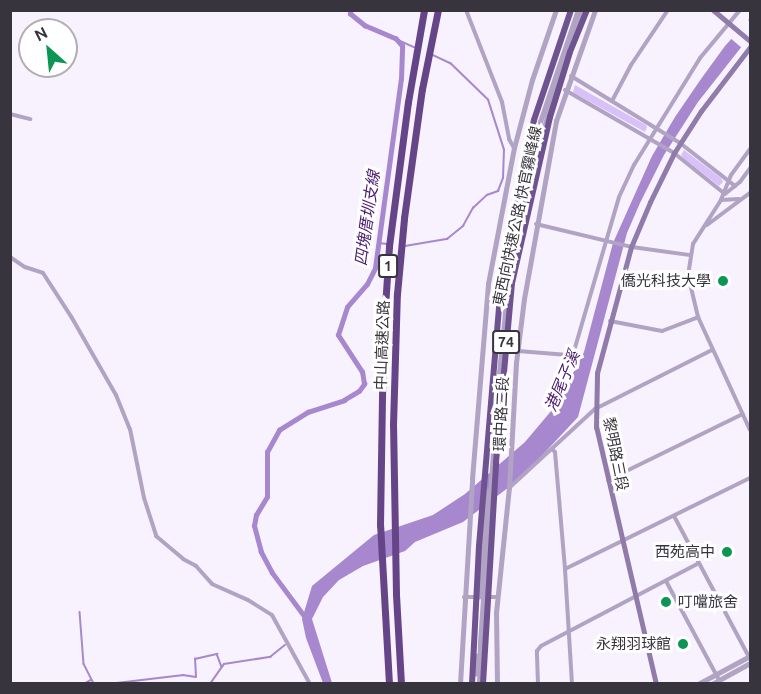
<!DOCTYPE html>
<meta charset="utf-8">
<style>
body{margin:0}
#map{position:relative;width:761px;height:694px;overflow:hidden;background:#f7f2fd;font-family:Ubuntu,"Noto Sans TC",sans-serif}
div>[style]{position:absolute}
.green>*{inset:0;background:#d8c0f8}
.water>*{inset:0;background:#a787ce}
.pier>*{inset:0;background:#f7f2fd}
.stream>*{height:1.5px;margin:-0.75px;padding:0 0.75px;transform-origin:0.75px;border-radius:0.75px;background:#a787ce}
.canal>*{height:4.5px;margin:-2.25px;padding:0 2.25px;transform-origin:2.25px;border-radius:2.25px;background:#a787ce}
.minor>*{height:4px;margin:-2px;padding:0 2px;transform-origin:2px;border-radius:2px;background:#b1a3c4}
.tertiary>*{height:4.5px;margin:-2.25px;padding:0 2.25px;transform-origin:2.25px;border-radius:2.25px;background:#b1a3c4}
.secondary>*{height:5px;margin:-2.5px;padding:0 2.5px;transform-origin:2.5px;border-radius:2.5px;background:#907baa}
.motorway>*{height:7px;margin:-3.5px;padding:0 3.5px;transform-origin:3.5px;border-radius:3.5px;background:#654587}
.trunk-bridge>*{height:6px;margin:-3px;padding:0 3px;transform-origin:3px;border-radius:3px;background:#6f5290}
.dots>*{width:16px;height:16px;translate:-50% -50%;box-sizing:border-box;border:3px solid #fff;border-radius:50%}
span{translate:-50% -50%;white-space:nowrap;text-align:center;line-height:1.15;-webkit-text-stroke:6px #fff;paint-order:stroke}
.shield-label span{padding:2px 4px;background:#fff;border:2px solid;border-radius:4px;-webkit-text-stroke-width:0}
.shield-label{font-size:14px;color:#38343e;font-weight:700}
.street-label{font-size:15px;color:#38343e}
.poi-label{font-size:15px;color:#38343e}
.right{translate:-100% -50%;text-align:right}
.left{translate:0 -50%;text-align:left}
.water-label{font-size:16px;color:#491b70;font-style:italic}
.frame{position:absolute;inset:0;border:12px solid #38343e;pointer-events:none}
.north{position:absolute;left:18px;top:18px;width:60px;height:60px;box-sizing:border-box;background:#fff;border:2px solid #afaeb2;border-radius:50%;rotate:333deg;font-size:16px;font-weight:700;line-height:24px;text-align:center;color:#38343e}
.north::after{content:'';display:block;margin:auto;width:21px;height:27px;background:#0d9554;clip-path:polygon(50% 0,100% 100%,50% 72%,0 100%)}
</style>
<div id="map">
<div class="green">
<i style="clip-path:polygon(575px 85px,646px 125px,647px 127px,645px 132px,576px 94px,573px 92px)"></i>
<i style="clip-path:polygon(684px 150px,721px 178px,723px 182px,719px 186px,683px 158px,681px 155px)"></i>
</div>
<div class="water">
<i style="clip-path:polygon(750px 18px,750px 36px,698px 102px,664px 155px,640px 203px,627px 233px,578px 417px,521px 478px,463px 522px,415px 542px,405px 551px,363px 566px,339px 580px,323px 597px,312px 619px,332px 683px,323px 683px,306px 638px,302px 619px,312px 586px,374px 535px,433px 515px,465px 494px,525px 442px,557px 404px,584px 352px,613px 243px,652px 156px,675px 117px,701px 79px,725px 46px)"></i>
</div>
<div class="pier">
<i style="clip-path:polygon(746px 18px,750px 22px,750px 38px,742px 48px,729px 37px)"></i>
</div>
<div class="stream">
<i style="left:396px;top:39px;width:20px;rotate:24deg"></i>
<i style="left:378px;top:243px;width:10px;rotate:6deg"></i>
<i style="left:405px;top:246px;width:43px;rotate:-9.5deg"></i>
<i style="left:447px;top:239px;width:21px;rotate:-39deg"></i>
<i style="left:463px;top:226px;width:21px;rotate:-61deg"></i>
<i style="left:473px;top:208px;width:19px;rotate:-43deg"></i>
<i style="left:487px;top:195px;width:12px;rotate:-20deg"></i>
<i style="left:498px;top:191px;width:14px;rotate:-69deg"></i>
<i style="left:503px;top:178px;width:28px;rotate:-88deg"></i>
<i style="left:504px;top:150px;width:52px;rotate:-107.7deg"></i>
<i style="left:488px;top:100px;width:52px;rotate:-135.8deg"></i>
<i style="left:451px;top:64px;width:21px;rotate:-155deg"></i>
<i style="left:80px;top:612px;width:52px;rotate:85.6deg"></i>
<i style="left:84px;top:664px;width:22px;rotate:63deg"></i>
<i style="left:84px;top:684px;width:8px;rotate:-30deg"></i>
<i style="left:108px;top:684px;width:76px;rotate:-6.8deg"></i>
<i style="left:183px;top:675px;width:13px;rotate:9deg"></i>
<i style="left:196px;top:677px;width:18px;rotate:-93deg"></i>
<i style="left:195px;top:659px;width:23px;rotate:-13deg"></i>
<i style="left:217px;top:654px;width:14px;rotate:69deg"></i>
<i style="left:210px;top:684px;width:24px;rotate:-55deg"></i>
<i style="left:224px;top:664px;width:47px;rotate:-8.7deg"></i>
<i style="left:270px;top:657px;width:19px;rotate:-39deg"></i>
</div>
<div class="canal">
<i style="left:306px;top:619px;width:57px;rotate:-126.5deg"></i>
<i style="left:272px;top:573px;width:24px;rotate:-118deg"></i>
<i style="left:261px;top:552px;width:27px;rotate:-105deg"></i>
<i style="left:254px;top:526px;width:11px;rotate:-80deg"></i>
<i style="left:256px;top:515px;width:21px;rotate:-59deg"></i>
<i style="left:267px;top:497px;width:45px;rotate:-90deg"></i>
<i style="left:267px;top:452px;width:25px;rotate:-61deg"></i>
<i style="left:279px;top:430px;width:34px;rotate:-32deg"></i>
<i style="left:308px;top:412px;width:38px;rotate:-18deg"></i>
<i style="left:344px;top:400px;width:17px;rotate:-31deg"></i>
<i style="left:359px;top:391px;width:9px;rotate:-54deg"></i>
<i style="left:364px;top:384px;width:12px;rotate:-99deg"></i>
<i style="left:362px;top:372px;width:44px;rotate:-123deg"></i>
<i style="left:338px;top:335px;width:29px;rotate:-72deg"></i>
<i style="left:347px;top:307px;width:30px;rotate:-49deg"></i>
<i style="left:367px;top:284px;width:18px;rotate:-63deg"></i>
<i style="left:375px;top:268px;width:191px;rotate:-82.2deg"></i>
<i style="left:401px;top:79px;width:33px;rotate:-88deg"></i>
<i style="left:402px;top:46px;width:9px;rotate:-131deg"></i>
<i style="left:396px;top:39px;width:34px;rotate:-157deg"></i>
<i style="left:365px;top:26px;width:19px;rotate:-141deg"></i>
<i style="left:350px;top:14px;width:4px;rotate:-90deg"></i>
</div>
<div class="minor">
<i style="left:466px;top:10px;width:99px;rotate:68.6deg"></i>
<i style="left:502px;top:102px;width:38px;rotate:79deg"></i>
<i style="left:509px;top:139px;width:10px;rotate:61deg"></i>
<i style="left:571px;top:76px;width:128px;rotate:31.6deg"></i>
<i style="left:680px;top:143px;width:70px;rotate:38deg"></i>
<i style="left:565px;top:90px;width:126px;rotate:30deg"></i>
<i style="left:674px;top:153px;width:65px;rotate:38.8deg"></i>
<i style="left:612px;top:101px;width:41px;rotate:-62.2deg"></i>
<i style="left:631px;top:65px;width:66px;rotate:-56.1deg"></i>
<i style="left:10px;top:114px;width:21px;rotate:14deg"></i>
<i style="left:750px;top:149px;width:32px;rotate:126deg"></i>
<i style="left:731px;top:175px;width:27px;rotate:112deg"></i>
<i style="left:721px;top:200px;width:52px;rotate:122.5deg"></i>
<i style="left:693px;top:244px;width:31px;rotate:99deg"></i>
<i style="left:688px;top:275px;width:43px;rotate:76.6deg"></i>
<i style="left:698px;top:317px;width:124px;rotate:65.3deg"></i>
<i style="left:725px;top:194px;width:19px;rotate:-39deg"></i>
<i style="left:740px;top:182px;width:17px;rotate:-54deg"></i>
<i style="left:721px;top:200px;width:18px;rotate:-3deg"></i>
<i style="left:536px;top:224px;width:99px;rotate:13.5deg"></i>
<i style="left:632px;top:247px;width:59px;rotate:7.9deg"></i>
<i style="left:707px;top:225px;width:54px;rotate:-36.7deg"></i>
<i style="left:10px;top:257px;width:18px;rotate:34deg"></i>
<i style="left:25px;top:267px;width:19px;rotate:18deg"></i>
<i style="left:43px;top:273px;width:54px;rotate:57.2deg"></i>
<i style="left:72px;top:318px;width:89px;rotate:60.3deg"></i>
<i style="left:116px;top:395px;width:37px;rotate:68deg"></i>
<i style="left:130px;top:429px;width:70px;rotate:78.5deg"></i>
<i style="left:144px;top:498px;width:40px;rotate:72deg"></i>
<i style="left:156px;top:536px;width:35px;rotate:40deg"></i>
<i style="left:183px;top:559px;width:15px;rotate:28deg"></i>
<i style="left:196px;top:566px;width:24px;rotate:48deg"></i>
<i style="left:212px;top:584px;width:39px;rotate:24deg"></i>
<i style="left:248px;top:600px;width:28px;rotate:32deg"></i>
<i style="left:272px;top:615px;width:79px;rotate:61.2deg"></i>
<i style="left:610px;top:321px;width:53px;rotate:10.9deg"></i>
<i style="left:662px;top:331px;width:39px;rotate:-21deg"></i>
<i style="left:518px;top:351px;width:50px;rotate:4.6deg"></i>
<i style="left:568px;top:355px;width:7px;rotate:-34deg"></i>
<i style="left:574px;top:351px;width:160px;rotate:-73.7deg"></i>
<i style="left:619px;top:197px;width:35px;rotate:-65deg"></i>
<i style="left:634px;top:165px;width:126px;rotate:-58.3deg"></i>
<i style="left:700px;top:58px;width:62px;rotate:-50.2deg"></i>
<i style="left:552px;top:449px;width:4px;rotate:45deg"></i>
<i style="left:555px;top:452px;width:117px;rotate:85.1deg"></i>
<i style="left:608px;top:480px;width:150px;rotate:-26.1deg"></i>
<i style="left:509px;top:488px;width:117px;rotate:-42.6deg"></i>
<i style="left:595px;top:409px;width:131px;rotate:-26.8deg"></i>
<i style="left:674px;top:516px;width:162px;rotate:62deg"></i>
<i style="left:666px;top:581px;width:112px;rotate:61.8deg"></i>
<i style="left:538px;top:684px;width:33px;rotate:-92deg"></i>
<i style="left:537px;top:651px;width:6px;rotate:-51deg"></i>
<i style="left:541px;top:646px;width:178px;rotate:-27.7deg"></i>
<i style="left:572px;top:684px;width:115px;rotate:-93.5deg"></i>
<i style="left:565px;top:569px;width:206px;rotate:-26.2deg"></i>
</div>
<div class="tertiary">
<i style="left:507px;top:271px;width:153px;rotate:-77.5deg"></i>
<i style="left:540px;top:122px;width:118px;rotate:-71.3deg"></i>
<i style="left:464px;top:597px;width:33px"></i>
<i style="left:479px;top:597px;width:106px;rotate:-85.7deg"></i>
<i style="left:476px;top:674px;width:18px;rotate:-90deg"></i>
<i style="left:460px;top:684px;width:205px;rotate:-86.6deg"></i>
<i style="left:472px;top:479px;width:196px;rotate:-85.3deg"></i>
<i style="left:488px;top:284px;width:138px;rotate:-79.2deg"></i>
<i style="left:514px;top:148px;width:70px;rotate:-75.2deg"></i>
<i style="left:532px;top:80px;width:74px;rotate:-71.1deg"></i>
<i style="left:479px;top:684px;width:41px;rotate:-88.6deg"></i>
<i style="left:480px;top:643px;width:251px;rotate:-86.1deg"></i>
<i style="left:497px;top:393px;width:122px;rotate:-84.3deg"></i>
<i style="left:509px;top:272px;width:189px;rotate:-76.3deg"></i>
<i style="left:554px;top:88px;width:83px;rotate:-70.3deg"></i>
<i style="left:497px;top:684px;width:71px;rotate:-90.8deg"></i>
<i style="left:496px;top:613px;width:126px;rotate:-84.1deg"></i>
<i style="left:509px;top:488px;width:125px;rotate:-86.8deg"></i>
<i style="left:516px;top:363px;width:64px;rotate:-82.9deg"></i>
<i style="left:524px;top:299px;width:181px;rotate:-79.8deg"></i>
<i style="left:556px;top:121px;width:118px;rotate:-70.6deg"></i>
<i style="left:698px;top:684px;width:59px;rotate:-28.3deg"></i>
<i style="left:712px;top:684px;width:43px;rotate:-28.9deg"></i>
</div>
<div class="secondary">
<i style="left:713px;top:10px;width:48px;rotate:40deg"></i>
<i style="left:656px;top:684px;width:264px;rotate:-103.1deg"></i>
<i style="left:596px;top:427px;width:54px;rotate:-88.9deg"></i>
<i style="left:597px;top:373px;width:131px;rotate:-74.9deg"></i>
<i style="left:631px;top:247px;width:49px;rotate:-67.1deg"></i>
<i style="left:650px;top:202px;width:55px;rotate:-63.9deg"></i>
<i style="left:674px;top:153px;width:50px;rotate:-57.3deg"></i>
<i style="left:701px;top:111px;width:81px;rotate:-52.6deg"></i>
</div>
<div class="motorway">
<i style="left:389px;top:684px;width:159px;rotate:-93.2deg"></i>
<i style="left:380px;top:525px;width:188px;rotate:-89.1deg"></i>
<i style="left:383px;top:337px;width:91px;rotate:-86.2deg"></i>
<i style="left:389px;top:246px;width:145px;rotate:-82.5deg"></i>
<i style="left:408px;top:102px;width:93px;rotate:-80.1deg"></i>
<i style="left:401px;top:684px;width:90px;rotate:-93.2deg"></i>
<i style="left:396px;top:594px;width:169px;rotate:-91deg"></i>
<i style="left:393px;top:425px;width:131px;rotate:-88.3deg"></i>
<i style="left:397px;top:294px;width:76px;rotate:-84.7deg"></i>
<i style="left:404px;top:218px;width:130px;rotate:-82.1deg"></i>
<i style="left:422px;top:89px;width:81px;rotate:-78.6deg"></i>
</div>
<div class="trunk-bridge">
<i style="left:472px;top:684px;width:138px;rotate:-87.1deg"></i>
<i style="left:479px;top:546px;width:274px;rotate:-85.2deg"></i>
<i style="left:502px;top:273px;width:156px;rotate:-78.2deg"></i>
<i style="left:534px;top:120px;width:116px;rotate:-71.4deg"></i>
<i style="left:483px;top:684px;width:222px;rotate:-86.6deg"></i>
<i style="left:496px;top:462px;width:180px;rotate:-84.9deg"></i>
<i style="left:512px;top:283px;width:170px;rotate:-77.1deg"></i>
<i style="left:550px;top:117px;width:68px;rotate:-72.9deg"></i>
<i style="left:570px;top:52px;width:45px;rotate:-68deg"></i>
</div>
<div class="dots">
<i style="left:723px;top:281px;background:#0d9554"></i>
<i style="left:727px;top:552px;background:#0d9554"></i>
<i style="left:666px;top:602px;background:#0d9554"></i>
<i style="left:683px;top:644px;background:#0d9554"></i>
</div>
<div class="shield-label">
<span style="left:388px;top:266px">1</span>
<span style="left:506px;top:342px">74</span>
</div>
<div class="street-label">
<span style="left:517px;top:216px;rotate:-78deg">東西向快速公路 快官霧峰線</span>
<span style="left:382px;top:345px;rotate:-88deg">中山高速公路</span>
<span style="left:501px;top:414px;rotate:-87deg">環中路二段</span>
<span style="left:616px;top:454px;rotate:79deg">黎明路三段</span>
</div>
<div class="poi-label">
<span class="right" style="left:711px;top:281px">僑光科技大學</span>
<span class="right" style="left:715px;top:552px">西苑高中</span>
<span class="left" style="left:678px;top:602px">叮噹旅舍</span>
<span class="right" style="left:671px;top:644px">永翔羽球館</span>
</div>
<div class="water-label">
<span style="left:367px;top:218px;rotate:-82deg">四塊厝圳支線</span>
<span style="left:562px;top:381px;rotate:-67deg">港尾子溪</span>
</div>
<div class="frame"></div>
<div class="north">N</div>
</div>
